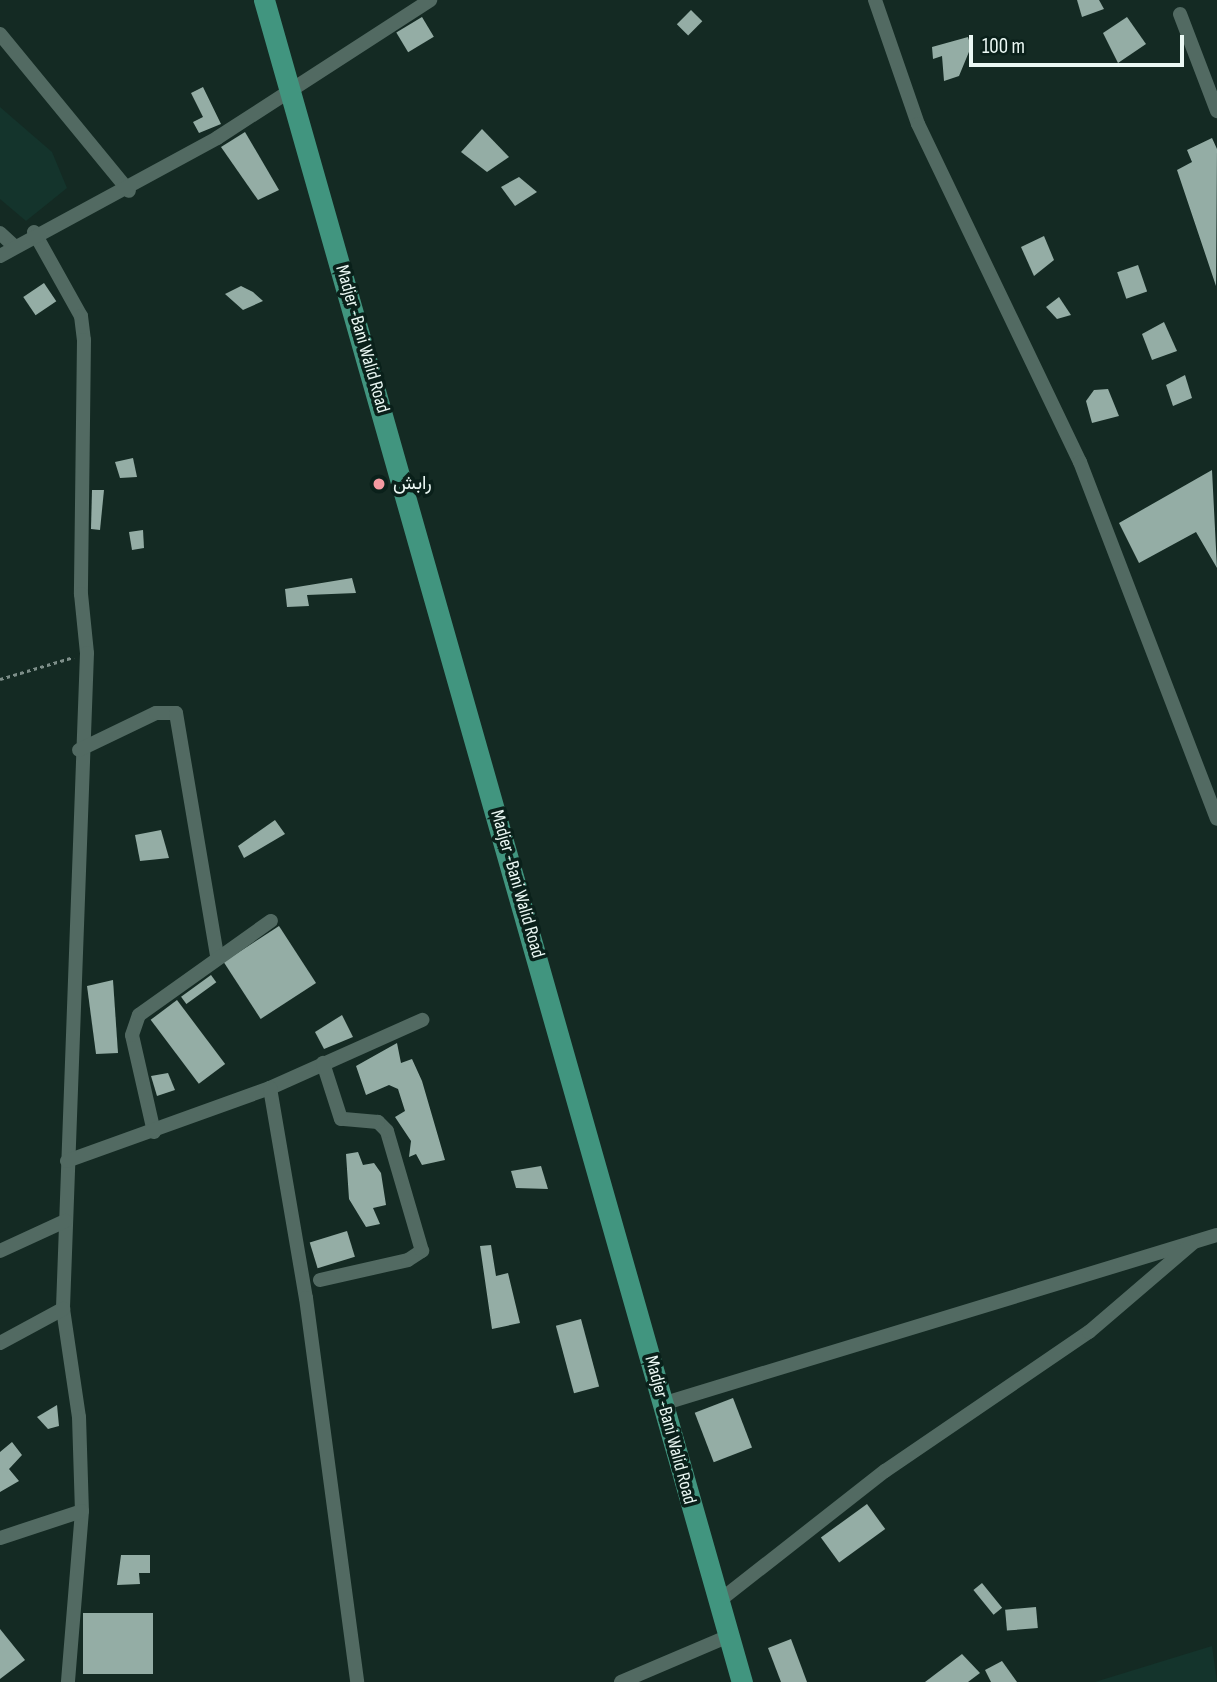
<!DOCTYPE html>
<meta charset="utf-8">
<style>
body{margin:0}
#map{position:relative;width:1217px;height:1682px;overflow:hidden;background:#142a23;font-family:"Sofia Sans Condensed",Vazirmatn,sans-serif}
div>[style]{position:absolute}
.built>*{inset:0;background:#14342c}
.building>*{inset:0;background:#94ada5;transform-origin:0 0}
.path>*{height:2.5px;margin-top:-1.25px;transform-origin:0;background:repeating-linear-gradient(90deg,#7d8e89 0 3.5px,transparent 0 7px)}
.minor>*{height:14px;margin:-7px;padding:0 7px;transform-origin:7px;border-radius:7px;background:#526a62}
.highway>*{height:21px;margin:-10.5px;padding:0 10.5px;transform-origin:10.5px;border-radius:10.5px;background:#41957f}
.dots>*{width:19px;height:19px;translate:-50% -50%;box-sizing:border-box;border:4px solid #0a201a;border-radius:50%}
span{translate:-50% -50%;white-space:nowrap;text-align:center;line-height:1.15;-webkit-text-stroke:7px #0a201a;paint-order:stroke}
.street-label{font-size:19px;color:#ebf8f4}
.poi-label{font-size:19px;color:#ebf8f4}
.left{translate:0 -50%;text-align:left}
.scale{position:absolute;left:969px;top:35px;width:215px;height:32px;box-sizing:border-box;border:4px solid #ebf8f4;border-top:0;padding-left:9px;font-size:21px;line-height:24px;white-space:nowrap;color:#ebf8f4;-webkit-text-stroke:5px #0a201a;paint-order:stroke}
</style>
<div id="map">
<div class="built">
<i style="clip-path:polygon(0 107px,52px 152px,67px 188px,26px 221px,0 199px)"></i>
<i style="clip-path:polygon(1212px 1646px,1217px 1682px,1095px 1682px)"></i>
</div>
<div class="building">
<i style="clip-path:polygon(1077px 0,1099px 0,1104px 9px,1082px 17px)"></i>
<i style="left:691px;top:10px;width:16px;height:20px;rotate:45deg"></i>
<i style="left:422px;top:17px;width:23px;height:30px;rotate:59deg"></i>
<i style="clip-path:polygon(1127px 17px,1146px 44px,1118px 63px,1103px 33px)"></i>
<i style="clip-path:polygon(968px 37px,971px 47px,959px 76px,944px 81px,942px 56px,933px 59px,932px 47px)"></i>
<i style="clip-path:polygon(203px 87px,221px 124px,199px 133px,193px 122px,203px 117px,191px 93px)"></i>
<i style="clip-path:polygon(482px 129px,509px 157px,487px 172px,461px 152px)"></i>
<i style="clip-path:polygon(245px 132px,279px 190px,258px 200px,221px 147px)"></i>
<i style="clip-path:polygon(1212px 138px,1217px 149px,1216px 286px,1177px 170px,1192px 162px,1187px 150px)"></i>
<i style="clip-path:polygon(519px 177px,537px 192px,515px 206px,501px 187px)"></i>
<i style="clip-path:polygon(1044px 236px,1054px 260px,1034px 276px,1021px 247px)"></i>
<i style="left:1138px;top:265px;width:28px;height:22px;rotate:71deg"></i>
<i style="left:44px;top:283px;width:22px;height:25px;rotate:56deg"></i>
<i style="clip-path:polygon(241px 286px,253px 292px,263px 301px,243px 310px,225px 294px)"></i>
<i style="clip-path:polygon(1059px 297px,1071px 315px,1057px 319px,1046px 307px)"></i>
<i style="clip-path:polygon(1164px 322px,1177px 351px,1152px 360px,1142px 334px)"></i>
<i style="clip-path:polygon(1185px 375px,1192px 398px,1173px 406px,1166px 385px)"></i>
<i style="clip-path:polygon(1108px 389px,1119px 416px,1092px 423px,1086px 401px,1094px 390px)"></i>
<i style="clip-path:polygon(133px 458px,137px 477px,120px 478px,115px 462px)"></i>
<i style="clip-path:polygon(1212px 470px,1217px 568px,1196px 532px,1139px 563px,1119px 523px)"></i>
<i style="clip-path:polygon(92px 490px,104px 490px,100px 530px,91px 529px)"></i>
<i style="clip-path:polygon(143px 530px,144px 548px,132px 550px,129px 532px)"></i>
<i style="clip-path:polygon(352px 578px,356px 593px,307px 595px,309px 606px,287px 607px,285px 589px)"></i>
<i style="clip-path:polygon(275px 820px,285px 834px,244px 858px,238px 846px)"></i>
<i style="clip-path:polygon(161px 830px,169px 858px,140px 861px,135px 835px)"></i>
<i style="left:279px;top:926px;width:68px;height:66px;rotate:57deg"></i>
<i style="left:211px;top:975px;width:9px;height:37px;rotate:54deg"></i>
<i style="clip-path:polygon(113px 980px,118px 1053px,96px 1054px,87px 986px)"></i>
<i style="left:177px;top:1000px;width:80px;height:33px;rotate:53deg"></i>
<i style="clip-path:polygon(342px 1015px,353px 1037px,324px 1049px,315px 1032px)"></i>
<i style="clip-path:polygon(397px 1043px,401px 1063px,412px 1059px,422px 1081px,445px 1160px,422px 1165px,416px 1154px,409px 1157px,411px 1141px,395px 1117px,405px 1111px,398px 1089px,389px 1085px,366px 1095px,356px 1066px)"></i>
<i style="clip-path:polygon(168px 1073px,175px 1090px,157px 1096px,151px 1076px)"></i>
<i style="clip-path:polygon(358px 1152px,363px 1165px,374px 1163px,381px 1173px,386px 1205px,373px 1208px,380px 1224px,366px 1227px,349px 1199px,346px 1154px)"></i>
<i style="clip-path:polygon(541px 1166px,548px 1189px,516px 1188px,511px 1171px)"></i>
<i style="left:347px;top:1231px;width:27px;height:39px;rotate:73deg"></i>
<i style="clip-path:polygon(491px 1245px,496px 1276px,508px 1273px,520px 1323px,492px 1329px,480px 1246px)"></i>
<i style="left:581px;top:1319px;width:70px;height:26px;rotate:75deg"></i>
<i style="left:733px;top:1398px;width:53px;height:41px;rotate:69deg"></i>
<i style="clip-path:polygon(57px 1405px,59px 1426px,48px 1429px,37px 1417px)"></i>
<i style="clip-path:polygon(12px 1442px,22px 1455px,9px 1469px,19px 1481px,0 1492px,0 1452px)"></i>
<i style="left:867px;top:1504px;width:31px;height:57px;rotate:54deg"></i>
<i style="clip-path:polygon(121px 1555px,150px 1555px,150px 1573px,139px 1573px,140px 1584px,117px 1585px)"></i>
<i style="left:982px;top:1583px;width:32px;height:11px;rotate:51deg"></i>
<i style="left:1036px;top:1607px;width:21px;height:31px;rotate:85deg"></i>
<i style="left:83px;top:1613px;width:70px;height:61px"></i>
<i style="clip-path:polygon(0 1629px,25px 1660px,0 1679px)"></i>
<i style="clip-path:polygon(791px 1639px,807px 1682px,781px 1682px,768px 1648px)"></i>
<i style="clip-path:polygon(962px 1654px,980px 1673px,968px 1682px,925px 1682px)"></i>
<i style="clip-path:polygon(1002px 1661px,1017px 1682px,991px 1682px,985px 1670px)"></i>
</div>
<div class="path">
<i style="left:0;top:679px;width:77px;rotate:-16.6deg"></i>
</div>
<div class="minor">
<i style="left:875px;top:0;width:131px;rotate:70.9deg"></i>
<i style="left:918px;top:124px;width:375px;rotate:64.4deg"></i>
<i style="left:1080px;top:462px;width:382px;rotate:69deg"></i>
<i style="left:1180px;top:14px;width:104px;rotate:69.1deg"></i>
<i style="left:0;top:34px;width:203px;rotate:50.6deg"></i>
<i style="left:34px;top:232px;width:96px;rotate:60.8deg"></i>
<i style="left:81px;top:316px;width:24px;rotate:83deg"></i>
<i style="left:84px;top:340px;width:254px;rotate:90.7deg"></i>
<i style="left:81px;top:594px;width:59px;rotate:84.2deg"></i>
<i style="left:87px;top:653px;width:656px;rotate:92.1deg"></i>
<i style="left:63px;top:1309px;width:109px;rotate:81.6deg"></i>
<i style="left:79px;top:1417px;width:94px;rotate:88.2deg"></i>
<i style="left:82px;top:1511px;width:172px;rotate:94.7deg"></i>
<i style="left:0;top:233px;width:19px;rotate:43deg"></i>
<i style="left:0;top:256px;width:247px;rotate:-28.5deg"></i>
<i style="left:217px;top:138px;width:254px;rotate:-32.9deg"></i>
<i style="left:79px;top:750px;width:85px;rotate:-25.7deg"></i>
<i style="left:156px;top:713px;width:20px"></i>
<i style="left:176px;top:713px;width:246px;rotate:80.4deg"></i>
<i style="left:270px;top:1088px;width:167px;rotate:-24.1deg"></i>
<i style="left:154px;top:1132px;width:99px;rotate:-102.8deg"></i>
<i style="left:132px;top:1035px;width:21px;rotate:-71deg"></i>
<i style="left:139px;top:1015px;width:162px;rotate:-35.5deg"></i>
<i style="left:67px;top:1161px;width:216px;rotate:-19.8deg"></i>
<i style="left:270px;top:1088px;width:213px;rotate:80.3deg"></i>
<i style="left:306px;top:1298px;width:387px;rotate:82.4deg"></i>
<i style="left:0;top:1251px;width:72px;rotate:-24.8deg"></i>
<i style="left:320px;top:1280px;width:90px;rotate:-12.8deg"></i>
<i style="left:408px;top:1260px;width:17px;rotate:-33deg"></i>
<i style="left:422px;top:1251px;width:125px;rotate:-106.3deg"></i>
<i style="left:387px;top:1131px;width:13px;rotate:-135deg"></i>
<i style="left:378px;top:1122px;width:37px;rotate:-175deg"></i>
<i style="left:341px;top:1119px;width:59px;rotate:-107.8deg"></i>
<i style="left:0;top:1343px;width:72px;rotate:-28.4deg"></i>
<i style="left:662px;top:1404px;width:580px;rotate:-16.94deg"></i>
<i style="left:0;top:1538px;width:86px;rotate:-18.2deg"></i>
<i style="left:719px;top:1601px;width:211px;rotate:-38.1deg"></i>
<i style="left:885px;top:1471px;width:247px;rotate:-34.3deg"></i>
<i style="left:1089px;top:1332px;width:138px;rotate:-40.6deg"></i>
<i style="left:621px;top:1682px;width:117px;rotate:-23.1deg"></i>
</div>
<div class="highway">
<i style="left:264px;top:0;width:1749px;rotate:74.14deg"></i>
</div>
<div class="dots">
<i style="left:379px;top:484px;background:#f49aa1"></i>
</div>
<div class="street-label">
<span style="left:362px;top:339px;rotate:74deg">Madjer -Bani Walid Road</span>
<span style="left:517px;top:884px;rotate:74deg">Madjer -Bani Walid Road</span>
<span style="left:670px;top:1430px;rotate:75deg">Madjer -Bani Walid Road</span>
</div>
<div class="poi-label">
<span class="left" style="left:393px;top:484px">رابش</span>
</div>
<div class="scale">100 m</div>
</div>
